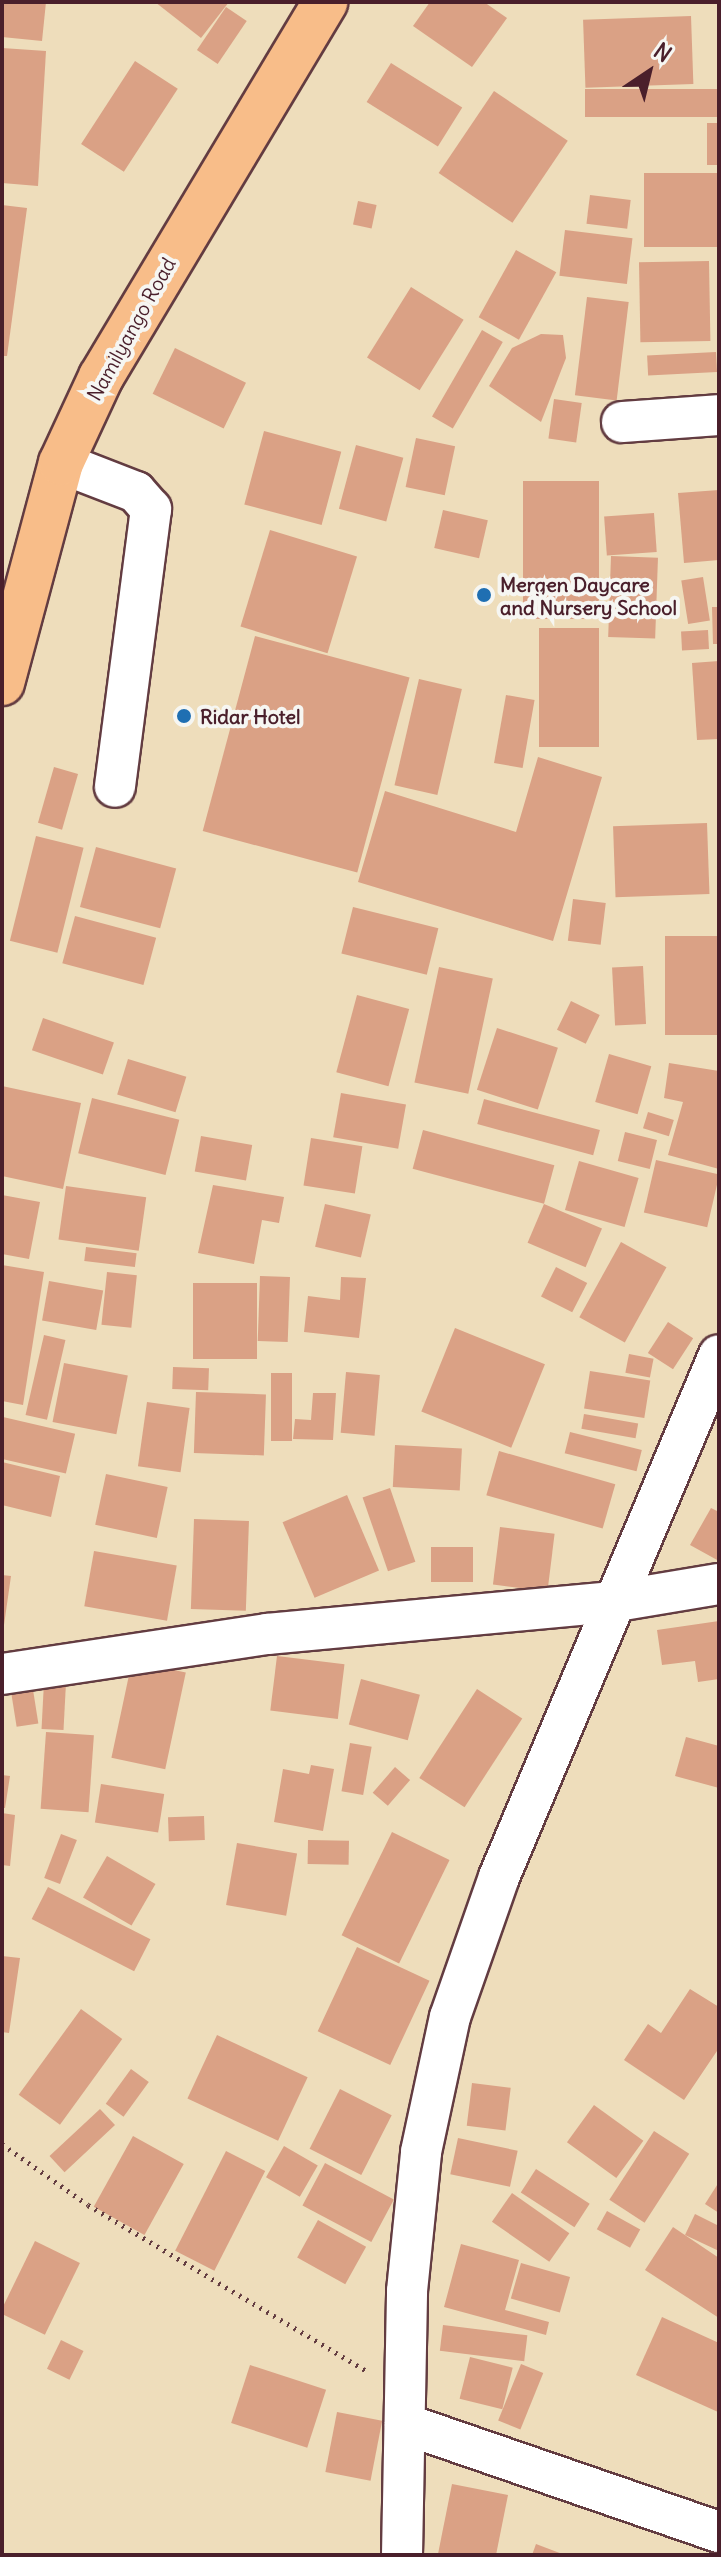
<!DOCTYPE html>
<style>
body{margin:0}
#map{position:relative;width:721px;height:2557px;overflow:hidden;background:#edb;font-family:Delius,sans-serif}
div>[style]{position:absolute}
.building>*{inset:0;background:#daa185;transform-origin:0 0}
.path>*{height:5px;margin-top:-2.5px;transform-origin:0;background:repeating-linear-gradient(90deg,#633c41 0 2px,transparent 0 8px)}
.roads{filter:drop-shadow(2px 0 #633c41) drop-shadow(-2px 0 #633c41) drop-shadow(0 2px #633c41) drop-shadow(0 -2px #633c41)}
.minor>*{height:40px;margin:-20px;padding:0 20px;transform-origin:20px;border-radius:20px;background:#fff}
.major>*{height:44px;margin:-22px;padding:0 22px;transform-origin:22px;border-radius:22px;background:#f8bd89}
.dots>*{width:22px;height:22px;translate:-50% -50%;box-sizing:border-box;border:4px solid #f6f6f2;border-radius:50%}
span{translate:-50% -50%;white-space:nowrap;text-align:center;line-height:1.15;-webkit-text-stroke:8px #f6f6f2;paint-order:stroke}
.street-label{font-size:20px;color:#4a1f2b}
.poi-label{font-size:20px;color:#4a1f2b;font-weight:700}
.left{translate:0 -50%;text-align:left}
.frame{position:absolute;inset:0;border:4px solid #4a1f2b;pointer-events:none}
.north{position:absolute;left:609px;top:32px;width:80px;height:80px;-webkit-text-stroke:6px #f6f6f2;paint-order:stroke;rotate:35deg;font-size:22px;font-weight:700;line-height:32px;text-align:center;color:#4a1f2b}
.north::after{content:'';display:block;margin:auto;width:28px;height:36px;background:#4a1f2b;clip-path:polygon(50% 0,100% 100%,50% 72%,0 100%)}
</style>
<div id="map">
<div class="building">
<i style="clip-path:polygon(2px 2px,46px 2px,42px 41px,2px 37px)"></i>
<i style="clip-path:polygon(155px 2px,229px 2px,201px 38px)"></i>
<i style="clip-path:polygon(430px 2px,484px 2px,507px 18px,472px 67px,413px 26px)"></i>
<i style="left:226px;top:7px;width:25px;height:52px;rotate:34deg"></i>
<i style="left:691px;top:16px;width:68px;height:108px;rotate:88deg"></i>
<i style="clip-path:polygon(2px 48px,46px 51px,38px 186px,2px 183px)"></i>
<i style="left:135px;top:61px;width:51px;height:99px;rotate:33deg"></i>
<i style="left:391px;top:63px;width:84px;height:46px;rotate:32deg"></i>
<i style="left:585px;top:89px;width:134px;height:28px"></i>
<i style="left:494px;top:91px;width:89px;height:99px;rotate:34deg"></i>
<i style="left:707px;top:123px;width:12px;height:42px"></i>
<i style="left:719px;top:173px;width:74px;height:75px;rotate:90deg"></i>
<i style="left:590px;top:195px;width:41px;height:29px;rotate:7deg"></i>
<i style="left:358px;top:201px;width:19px;height:24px;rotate:12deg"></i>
<i style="clip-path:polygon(2px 205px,27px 208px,7px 356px,2px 356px)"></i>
<i style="left:565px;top:230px;width:68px;height:46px;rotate:7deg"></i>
<i style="left:516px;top:250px;width:46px;height:77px;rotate:29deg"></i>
<i style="left:709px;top:261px;width:80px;height:70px;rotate:89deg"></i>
<i style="left:411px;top:287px;width:62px;height:83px;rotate:32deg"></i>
<i style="left:587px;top:297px;width:42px;height:99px;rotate:7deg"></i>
<i style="left:482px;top:330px;width:24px;height:100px;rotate:30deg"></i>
<i style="clip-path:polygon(541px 334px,563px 335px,566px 358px,541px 422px,489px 386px,512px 348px)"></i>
<i style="left:175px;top:348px;width:79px;height:51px;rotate:26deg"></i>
<i style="left:716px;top:352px;width:20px;height:69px;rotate:87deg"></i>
<i style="left:554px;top:399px;width:28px;height:40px;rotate:8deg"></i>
<i style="left:264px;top:431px;width:80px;height:76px;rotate:15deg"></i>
<i style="left:416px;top:438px;width:40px;height:50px;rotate:12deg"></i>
<i style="left:356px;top:445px;width:49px;height:66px;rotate:15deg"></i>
<i style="left:523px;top:481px;width:76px;height:138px"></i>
<i style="clip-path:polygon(719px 490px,719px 560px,684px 563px,678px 493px)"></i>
<i style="left:443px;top:510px;width:46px;height:39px;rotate:13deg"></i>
<i style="left:654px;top:513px;width:39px;height:50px;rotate:86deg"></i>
<i style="left:270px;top:530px;width:91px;height:101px;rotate:17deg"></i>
<i style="left:611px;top:556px;width:47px;height:81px;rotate:2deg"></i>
<i style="left:703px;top:577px;width:44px;height:22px;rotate:81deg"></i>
<i style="clip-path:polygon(712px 607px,719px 607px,719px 644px,713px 644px)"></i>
<i style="left:599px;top:628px;width:119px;height:60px;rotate:90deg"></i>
<i style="left:708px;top:630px;width:19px;height:27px;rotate:87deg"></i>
<i style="left:255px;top:636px;width:160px;height:202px;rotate:15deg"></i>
<i style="clip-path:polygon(719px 661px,719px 739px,697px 740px,692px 663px)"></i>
<i style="left:419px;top:679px;width:44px;height:109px;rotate:13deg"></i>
<i style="left:506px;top:695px;width:29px;height:69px;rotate:10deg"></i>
<i style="clip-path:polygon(538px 757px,602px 777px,553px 941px,358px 882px,385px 791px,516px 832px)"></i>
<i style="left:54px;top:767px;width:25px;height:58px;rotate:16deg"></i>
<i style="left:707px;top:823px;width:71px;height:94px;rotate:88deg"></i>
<i style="left:36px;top:836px;width:49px;height:108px;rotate:14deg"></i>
<i style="left:96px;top:847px;width:83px;height:62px;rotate:15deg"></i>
<i style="left:573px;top:899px;width:33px;height:42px;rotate:7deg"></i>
<i style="left:353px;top:907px;width:88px;height:48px;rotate:14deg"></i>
<i style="left:75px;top:916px;width:84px;height:49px;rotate:15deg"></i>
<i style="left:665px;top:936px;width:54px;height:99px"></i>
<i style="left:643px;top:966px;width:58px;height:31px;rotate:87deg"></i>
<i style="left:439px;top:967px;width:55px;height:118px;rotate:12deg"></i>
<i style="left:357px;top:995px;width:54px;height:80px;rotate:15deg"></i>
<i style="left:571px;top:1001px;width:32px;height:32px;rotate:26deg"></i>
<i style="left:43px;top:1018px;width:75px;height:34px;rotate:19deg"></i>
<i style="left:497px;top:1028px;width:64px;height:65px;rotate:18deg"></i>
<i style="left:609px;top:1054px;width:44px;height:50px;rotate:16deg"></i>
<i style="left:128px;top:1059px;width:61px;height:37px;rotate:17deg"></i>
<i style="clip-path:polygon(669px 1063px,719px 1071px,719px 1169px,668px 1155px,683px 1102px,664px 1098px)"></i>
<i style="clip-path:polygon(2px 1086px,81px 1103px,63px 1189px,2px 1176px)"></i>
<i style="left:341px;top:1093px;width:66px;height:45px;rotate:10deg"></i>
<i style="left:92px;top:1098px;width:90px;height:57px;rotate:14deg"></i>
<i style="left:484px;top:1099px;width:120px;height:26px;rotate:15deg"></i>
<i style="left:648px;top:1112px;width:27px;height:17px;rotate:17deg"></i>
<i style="left:423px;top:1130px;width:136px;height:40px;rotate:15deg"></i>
<i style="left:625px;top:1132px;width:33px;height:30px;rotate:14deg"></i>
<i style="left:201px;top:1136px;width:52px;height:36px;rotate:10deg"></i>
<i style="left:311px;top:1138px;width:52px;height:48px;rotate:9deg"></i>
<i style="left:656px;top:1160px;width:65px;height:54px;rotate:13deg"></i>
<i style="left:579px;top:1161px;width:62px;height:51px;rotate:16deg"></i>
<i style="clip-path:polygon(213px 1185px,284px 1197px,279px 1223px,262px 1220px,254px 1264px,198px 1253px)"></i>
<i style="left:66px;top:1186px;width:81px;height:54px;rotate:8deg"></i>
<i style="clip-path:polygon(2px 1195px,40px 1202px,29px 1259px,2px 1254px)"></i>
<i style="left:325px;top:1204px;width:47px;height:44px;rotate:13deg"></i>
<i style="left:544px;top:1204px;width:63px;height:42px;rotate:23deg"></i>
<i style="left:621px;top:1242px;width:52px;height:86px;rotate:29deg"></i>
<i style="left:86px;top:1247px;width:51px;height:14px;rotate:7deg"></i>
<i style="clip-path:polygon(2px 1265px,44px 1272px,23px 1405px,2px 1401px)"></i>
<i style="left:556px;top:1267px;width:35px;height:33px;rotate:27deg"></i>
<i style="left:107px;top:1272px;width:30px;height:53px;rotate:6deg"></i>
<i style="left:260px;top:1276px;width:30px;height:65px;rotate:2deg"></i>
<i style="clip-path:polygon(341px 1277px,366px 1278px,359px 1338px,304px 1332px,308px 1296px,340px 1300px)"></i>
<i style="left:49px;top:1281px;width:55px;height:40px;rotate:10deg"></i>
<i style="left:193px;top:1283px;width:64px;height:76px"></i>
<i style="left:668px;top:1322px;width:30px;height:37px;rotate:33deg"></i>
<i style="left:455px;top:1328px;width:97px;height:90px;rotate:22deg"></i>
<i style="left:44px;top:1335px;width:22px;height:82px;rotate:13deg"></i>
<i style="left:629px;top:1354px;width:25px;height:19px;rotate:11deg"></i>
<i style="left:64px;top:1363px;width:65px;height:60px;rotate:11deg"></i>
<i style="left:173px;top:1367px;width:36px;height:22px;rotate:2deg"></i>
<i style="left:590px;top:1371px;width:61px;height:38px;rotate:9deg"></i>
<i style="left:346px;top:1372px;width:34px;height:61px;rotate:5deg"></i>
<i style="left:271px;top:1373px;width:21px;height:68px"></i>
<i style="left:196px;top:1392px;width:70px;height:61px;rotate:2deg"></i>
<i style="clip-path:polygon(313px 1393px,336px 1393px,333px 1440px,293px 1439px,295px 1419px,311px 1420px)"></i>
<i style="left:147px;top:1402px;width:43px;height:65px;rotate:8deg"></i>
<i style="left:584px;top:1414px;width:55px;height:15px;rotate:10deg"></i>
<i style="left:3px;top:1417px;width:74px;height:41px;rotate:13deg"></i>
<i style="left:570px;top:1432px;width:74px;height:22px;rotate:14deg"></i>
<i style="left:395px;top:1445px;width:67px;height:42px;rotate:3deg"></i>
<i style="left:499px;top:1451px;width:121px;height:46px;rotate:16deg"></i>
<i style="clip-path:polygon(2px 1462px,60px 1476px,51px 1517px,2px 1505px)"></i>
<i style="left:106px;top:1474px;width:63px;height:52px;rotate:12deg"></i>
<i style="left:390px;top:1488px;width:78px;height:29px;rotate:71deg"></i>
<i style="left:347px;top:1495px;width:82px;height:70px;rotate:67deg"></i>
<i style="clip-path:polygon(711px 1508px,719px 1512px,719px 1561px,690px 1545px)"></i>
<i style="left:194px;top:1519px;width:55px;height:90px;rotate:2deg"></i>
<i style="left:500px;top:1527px;width:55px;height:58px;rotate:7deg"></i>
<i style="left:431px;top:1547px;width:42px;height:35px"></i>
<i style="left:94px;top:1551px;width:84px;height:56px;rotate:10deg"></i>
<i style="clip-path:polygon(2px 1575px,11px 1576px,4px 1625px,2px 1625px)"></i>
<i style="clip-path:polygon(719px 1621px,719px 1679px,698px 1682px,695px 1661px,662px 1665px,657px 1630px)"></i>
<i style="left:277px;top:1656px;width:68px;height:55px;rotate:7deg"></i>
<i style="left:132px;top:1661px;width:55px;height:99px;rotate:12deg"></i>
<i style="left:31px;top:1677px;width:47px;height:22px;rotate:81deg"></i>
<i style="left:361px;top:1679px;width:61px;height:47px;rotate:15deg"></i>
<i style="left:44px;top:1682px;width:22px;height:47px;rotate:3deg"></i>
<i style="left:477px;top:1689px;width:54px;height:106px;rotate:33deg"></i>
<i style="left:46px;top:1732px;width:48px;height:77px;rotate:4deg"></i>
<i style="clip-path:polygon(686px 1737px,719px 1746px,719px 1788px,675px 1776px)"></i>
<i style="left:350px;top:1743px;width:22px;height:49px;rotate:10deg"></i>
<i style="clip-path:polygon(311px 1765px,334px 1769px,323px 1831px,274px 1822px,283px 1769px,309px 1774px)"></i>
<i style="left:395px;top:1767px;width:20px;height:34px;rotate:41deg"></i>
<i style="clip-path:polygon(2px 1775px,10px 1776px,5px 1808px,2px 1808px)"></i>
<i style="left:101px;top:1784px;width:64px;height:39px;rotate:9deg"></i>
<i style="clip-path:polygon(2px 1813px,15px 1815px,10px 1866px,2px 1865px)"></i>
<i style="left:204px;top:1816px;width:24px;height:36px;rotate:88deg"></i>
<i style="left:392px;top:1832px;width:64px;height:115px;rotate:26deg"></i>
<i style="left:61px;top:1834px;width:17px;height:47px;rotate:21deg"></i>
<i style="left:308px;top:1840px;width:41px;height:24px;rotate:1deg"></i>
<i style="left:237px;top:1843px;width:61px;height:63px;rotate:10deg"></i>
<i style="left:107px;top:1856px;width:56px;height:48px;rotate:30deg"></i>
<i style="left:48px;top:1887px;width:115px;height:36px;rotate:27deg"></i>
<i style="left:357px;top:1947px;width:80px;height:93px;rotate:25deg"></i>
<i style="clip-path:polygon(2px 1956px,20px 1958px,9px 2033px,2px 2032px)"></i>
<i style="clip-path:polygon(690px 1989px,719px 2007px,719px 2048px,684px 2100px,624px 2060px,648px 2024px,661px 2033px)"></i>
<i style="left:81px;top:2009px;width:51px;height:106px;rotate:36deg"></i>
<i style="left:217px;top:2035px;width:100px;height:70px;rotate:25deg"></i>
<i style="left:131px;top:2069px;width:22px;height:43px;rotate:36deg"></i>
<i style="left:472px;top:2083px;width:39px;height:43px;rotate:7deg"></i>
<i style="left:340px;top:2089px;width:58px;height:67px;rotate:27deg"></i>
<i style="left:594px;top:2105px;width:61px;height:46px;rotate:36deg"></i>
<i style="left:100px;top:2109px;width:22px;height:69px;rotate:47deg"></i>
<i style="left:654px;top:2131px;width:42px;height:82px;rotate:33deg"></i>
<i style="left:133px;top:2136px;width:58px;height:81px;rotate:29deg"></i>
<i style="left:458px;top:2138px;width:61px;height:37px;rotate:12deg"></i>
<i style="left:284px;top:2146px;width:39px;height:36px;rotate:30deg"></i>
<i style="left:226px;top:2151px;width:44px;height:112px;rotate:27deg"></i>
<i style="left:325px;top:2163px;width:78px;height:48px;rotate:28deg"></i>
<i style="left:536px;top:2169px;width:64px;height:28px;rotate:33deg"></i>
<i style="clip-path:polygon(719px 2182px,719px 2213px,705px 2204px)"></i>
<i style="left:512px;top:2193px;width:70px;height:35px;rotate:35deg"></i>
<i style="left:607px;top:2211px;width:38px;height:21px;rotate:29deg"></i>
<i style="clip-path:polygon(695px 2214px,719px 2226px,719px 2251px,685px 2235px)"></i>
<i style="left:318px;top:2220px;width:55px;height:43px;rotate:29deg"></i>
<i style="clip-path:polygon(673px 2227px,719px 2258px,719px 2318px,645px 2270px)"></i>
<i style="left:35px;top:2241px;width:50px;height:80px;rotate:26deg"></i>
<i style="clip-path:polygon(461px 2244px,519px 2260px,505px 2310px,549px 2322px,546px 2335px,444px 2307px)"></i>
<i style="left:521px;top:2263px;width:51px;height:37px;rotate:16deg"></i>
<i style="clip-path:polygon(662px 2317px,719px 2343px,718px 2412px,636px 2375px)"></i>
<i style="left:443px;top:2325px;width:85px;height:26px;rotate:7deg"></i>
<i style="left:61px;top:2340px;width:25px;height:32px;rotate:26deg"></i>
<i style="left:470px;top:2357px;width:44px;height:43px;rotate:14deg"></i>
<i style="left:521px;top:2364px;width:24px;height:61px;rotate:22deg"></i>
<i style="left:250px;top:2365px;width:80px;height:61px;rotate:18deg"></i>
<i style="left:337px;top:2412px;width:46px;height:61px;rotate:11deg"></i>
<i style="clip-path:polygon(452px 2484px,508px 2495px,496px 2555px,438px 2554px)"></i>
<i style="clip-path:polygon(536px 2544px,565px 2555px,532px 2555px)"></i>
</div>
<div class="path">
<i style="left:2px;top:2144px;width:105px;rotate:35.3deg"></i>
<i style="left:88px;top:2205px;width:326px;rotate:30.8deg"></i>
</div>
<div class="roads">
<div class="minor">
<i style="left:622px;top:422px;width:97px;rotate:-4.1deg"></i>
<i style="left:61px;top:463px;width:80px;rotate:21.1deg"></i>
<i style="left:136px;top:492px;width:23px;rotate:49deg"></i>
<i style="left:151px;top:509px;width:280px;rotate:97.4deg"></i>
<i style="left:2px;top:1674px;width:268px;rotate:-8.6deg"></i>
<i style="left:267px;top:1634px;width:345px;rotate:-5.3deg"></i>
<i style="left:611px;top:1602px;width:109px;rotate:-9.5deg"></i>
<i style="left:405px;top:2424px;width:332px;rotate:19deg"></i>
<i style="left:402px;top:2555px;width:264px;rotate:-88.9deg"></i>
<i style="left:407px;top:2291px;width:140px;rotate:-84.2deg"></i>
<i style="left:421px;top:2152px;width:138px;rotate:-77.9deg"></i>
<i style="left:450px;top:2017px;width:148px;rotate:-70.7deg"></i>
<i style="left:499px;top:1877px;width:566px;rotate:-67.15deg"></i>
</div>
<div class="major">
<i style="left:2px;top:683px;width:228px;rotate:-75deg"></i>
<i style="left:61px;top:463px;width:95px;rotate:-65.1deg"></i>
<i style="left:101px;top:377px;width:437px;rotate:-59.1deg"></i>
</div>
</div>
<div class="dots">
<i style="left:484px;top:595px;background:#1f6fb2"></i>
<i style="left:184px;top:716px;background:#1f6fb2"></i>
</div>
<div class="street-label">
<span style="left:131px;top:329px;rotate:-61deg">Namilyango Road</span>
</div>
<div class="poi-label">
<span class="left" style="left:500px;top:596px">Mergen Daycare<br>and Nursery School</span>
<span class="left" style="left:200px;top:716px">Ridar Hotel</span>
</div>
<div class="frame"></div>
<div class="north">N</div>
</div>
